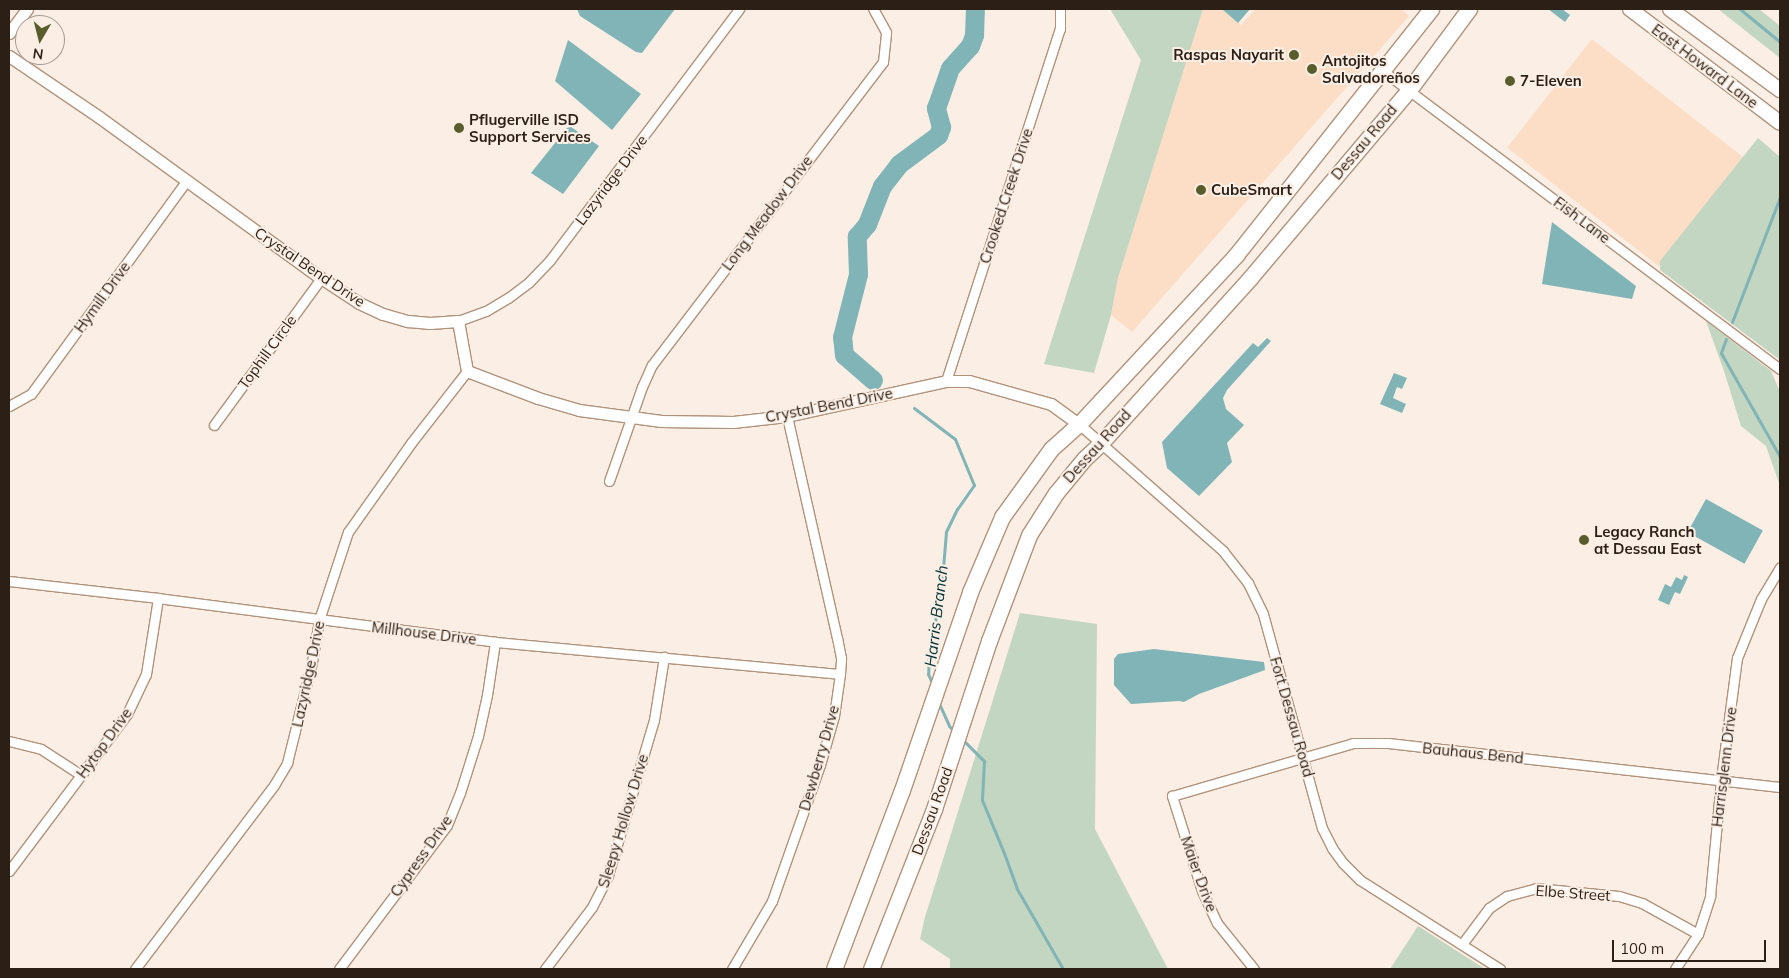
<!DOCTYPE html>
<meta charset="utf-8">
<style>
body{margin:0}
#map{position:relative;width:1789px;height:978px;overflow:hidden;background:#fbeee4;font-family:Mulish,sans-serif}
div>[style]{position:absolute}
.built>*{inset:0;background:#fcdec6;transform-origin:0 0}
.green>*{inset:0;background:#c2d6c1}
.water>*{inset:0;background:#80b4b6;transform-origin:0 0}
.stream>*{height:3px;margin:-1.5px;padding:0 1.5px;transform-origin:1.5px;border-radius:1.5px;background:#80b4b6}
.river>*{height:19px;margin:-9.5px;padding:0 9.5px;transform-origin:9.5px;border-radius:9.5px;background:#80b4b6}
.roads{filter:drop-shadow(1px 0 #b0937c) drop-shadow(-1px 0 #b0937c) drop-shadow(0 1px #b0937c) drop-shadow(0 -1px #b0937c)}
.minor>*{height:9px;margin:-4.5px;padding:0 4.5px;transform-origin:4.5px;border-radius:4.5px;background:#fff}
.tertiary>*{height:11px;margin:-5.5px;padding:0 5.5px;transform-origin:5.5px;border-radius:5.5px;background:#fff}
.secondary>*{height:14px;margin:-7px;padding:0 7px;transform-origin:7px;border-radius:7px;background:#fff}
.primary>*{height:15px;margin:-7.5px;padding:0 7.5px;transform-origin:7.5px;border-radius:7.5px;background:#fff}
.dots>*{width:14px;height:14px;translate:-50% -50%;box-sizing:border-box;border:2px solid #fbeee4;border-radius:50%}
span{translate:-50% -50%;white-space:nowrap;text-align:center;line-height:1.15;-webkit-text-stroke:4px #fbeee4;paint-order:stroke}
.poi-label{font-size:15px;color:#2b1f16;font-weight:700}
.right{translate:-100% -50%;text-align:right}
.left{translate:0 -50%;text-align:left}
.street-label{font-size:15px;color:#2b1f16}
.water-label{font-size:16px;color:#003335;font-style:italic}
.frame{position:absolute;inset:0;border:10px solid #2b1f16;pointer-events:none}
.north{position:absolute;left:15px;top:15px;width:50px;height:50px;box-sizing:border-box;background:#fbeee4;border:1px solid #a89b92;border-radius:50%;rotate:188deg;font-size:14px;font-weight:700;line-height:20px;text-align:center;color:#2b1f16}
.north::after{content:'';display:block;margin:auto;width:18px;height:22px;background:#595d2b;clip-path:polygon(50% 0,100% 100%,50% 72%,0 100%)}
.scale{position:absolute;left:1612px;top:940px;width:154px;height:22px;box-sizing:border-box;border:2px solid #2b1f16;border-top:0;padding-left:6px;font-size:15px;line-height:18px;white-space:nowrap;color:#2b1f16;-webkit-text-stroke:4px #fbeee4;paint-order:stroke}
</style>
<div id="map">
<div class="built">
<i style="clip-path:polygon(1203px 9px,1222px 9px,1241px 25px,1256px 9px,1401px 9px,1409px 16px,1132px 332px,1111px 315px,1118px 278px)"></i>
<i style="left:1592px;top:39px;width:192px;height:138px;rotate:38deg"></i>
</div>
<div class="green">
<i style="clip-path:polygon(1110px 9px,1203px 9px,1118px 278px,1111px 315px,1094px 373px,1044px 364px,1141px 60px)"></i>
<i style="clip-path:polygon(1718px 9px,1759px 9px,1780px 26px,1780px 58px)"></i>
<i style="clip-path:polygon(1758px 138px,1780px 157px,1780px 360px,1660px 270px,1660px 261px)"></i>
<i style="clip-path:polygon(1706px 321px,1771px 371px,1780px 392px,1780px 486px,1766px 446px,1741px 426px,1724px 371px)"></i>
<i style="clip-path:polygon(1020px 613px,1097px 624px,1095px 829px,1168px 969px,950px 969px,950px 959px,920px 939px,925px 917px)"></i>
<i style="clip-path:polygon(1418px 926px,1485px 969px,1390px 969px)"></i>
</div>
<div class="water">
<i style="clip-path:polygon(577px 9px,675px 9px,642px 53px,636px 52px,580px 16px)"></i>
<i style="clip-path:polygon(1222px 9px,1250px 9px,1238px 23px)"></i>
<i style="clip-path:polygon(1548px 9px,1562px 9px,1570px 15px,1565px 22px)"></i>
<i style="clip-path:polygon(568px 40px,641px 94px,612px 130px,555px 81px)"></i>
<i style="clip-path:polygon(571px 127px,599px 146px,563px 194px,531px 173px,567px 128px)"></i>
<i style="clip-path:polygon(1552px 222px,1636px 286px,1632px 299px,1542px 284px)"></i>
<i style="clip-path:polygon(1267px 338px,1271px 341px,1227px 390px,1223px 398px,1226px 409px,1244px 425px,1227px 443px,1232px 462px,1199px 496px,1167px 468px,1162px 442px,1253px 343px,1258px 347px)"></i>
<i style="clip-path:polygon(1394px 373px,1407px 378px,1402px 389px,1397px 387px,1393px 398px,1406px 404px,1402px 413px,1380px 404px)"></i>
<i style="left:1706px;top:499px;width:65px;height:38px;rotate:29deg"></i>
<i style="clip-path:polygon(1684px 575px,1688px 577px,1680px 594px,1675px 592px,1669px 605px,1658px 600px,1665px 584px,1671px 587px,1676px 577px,1682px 580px)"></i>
<i style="clip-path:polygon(1154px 649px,1264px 662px,1265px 670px,1199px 694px,1184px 702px,1179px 701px,1131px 704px,1114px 685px,1114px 659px,1118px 654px)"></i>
</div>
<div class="stream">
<i style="left:1740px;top:9px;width:52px;rotate:39.5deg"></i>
<i style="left:1732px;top:322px;width:134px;rotate:-69deg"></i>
<i style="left:1726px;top:339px;width:15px;rotate:110deg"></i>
<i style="left:1721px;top:353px;width:120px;rotate:60.4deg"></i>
<i style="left:914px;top:408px;width:51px;rotate:37.1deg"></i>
<i style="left:955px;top:439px;width:50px;rotate:67.6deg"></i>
<i style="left:974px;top:485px;width:29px;rotate:125deg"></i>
<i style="left:957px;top:509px;width:25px;rotate:116deg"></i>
<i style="left:946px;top:532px;width:59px;rotate:94.8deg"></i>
<i style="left:941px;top:591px;width:61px;rotate:101.3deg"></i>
<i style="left:929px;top:651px;width:23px;rotate:92deg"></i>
<i style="left:928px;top:674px;width:12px;rotate:66deg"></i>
<i style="left:938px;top:701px;width:27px;rotate:66deg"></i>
<i style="left:949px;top:726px;width:8px;rotate:45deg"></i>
<i style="left:961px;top:738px;width:33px;rotate:45deg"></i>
<i style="left:984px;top:761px;width:39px;rotate:93deg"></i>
<i style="left:982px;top:800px;width:57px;rotate:67.5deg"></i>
<i style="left:1004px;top:853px;width:38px;rotate:70deg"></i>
<i style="left:1017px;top:889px;width:92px;rotate:60.1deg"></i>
</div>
<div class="river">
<i style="left:873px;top:380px;width:38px;rotate:-139deg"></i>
<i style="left:844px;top:355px;width:18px;rotate:-96deg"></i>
<i style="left:842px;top:337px;width:65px;rotate:-75.7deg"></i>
<i style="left:858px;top:274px;width:38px;rotate:-92deg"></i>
<i style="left:857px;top:236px;width:16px;rotate:-50deg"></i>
<i style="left:867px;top:224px;width:41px;rotate:-68.5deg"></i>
<i style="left:882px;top:186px;width:28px;rotate:-52deg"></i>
<i style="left:899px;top:164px;width:49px;rotate:-36.6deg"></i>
<i style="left:938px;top:135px;width:9px;rotate:-69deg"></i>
<i style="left:941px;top:127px;width:20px;rotate:-105deg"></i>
<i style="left:936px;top:108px;width:42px;rotate:-70.7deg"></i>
<i style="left:950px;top:68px;width:30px;rotate:-48deg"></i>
<i style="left:970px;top:46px;width:12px;rotate:-70deg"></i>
<i style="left:974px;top:35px;width:26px;rotate:-88deg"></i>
</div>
<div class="roads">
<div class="minor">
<i style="left:1383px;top:71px;width:496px;rotate:36.9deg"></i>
<i style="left:458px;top:321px;width:30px;rotate:-20deg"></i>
<i style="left:486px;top:311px;width:26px;rotate:-31deg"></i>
<i style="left:508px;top:298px;width:26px;rotate:-37deg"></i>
<i style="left:529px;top:282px;width:30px;rotate:-46deg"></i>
<i style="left:550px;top:260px;width:314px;rotate:-53deg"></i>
<i style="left:946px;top:381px;width:370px;rotate:-72.1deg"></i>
<i style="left:1060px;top:29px;width:20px;rotate:-90deg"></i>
<i style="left:9px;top:406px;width:25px;rotate:-29deg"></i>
<i style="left:31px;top:394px;width:265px;rotate:-53.9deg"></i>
<i style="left:1079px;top:424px;width:192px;rotate:41.4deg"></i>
<i style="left:1223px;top:551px;width:41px;rotate:52deg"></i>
<i style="left:1248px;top:583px;width:34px;rotate:64deg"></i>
<i style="left:1263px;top:614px;width:222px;rotate:74.6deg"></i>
<i style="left:1322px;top:828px;width:22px;rotate:63deg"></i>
<i style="left:1332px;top:848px;width:19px;rotate:54deg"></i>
<i style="left:1343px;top:863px;width:24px;rotate:45deg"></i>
<i style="left:1360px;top:880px;width:166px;rotate:32.4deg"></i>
<i style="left:214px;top:425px;width:182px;rotate:-53.9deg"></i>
<i style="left:609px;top:481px;width:100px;rotate:-70.7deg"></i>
<i style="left:642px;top:387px;width:24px;rotate:-66deg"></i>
<i style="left:652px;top:365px;width:381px;rotate:-52.7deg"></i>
<i style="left:883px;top:62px;width:30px;rotate:-84deg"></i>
<i style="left:886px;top:32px;width:26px;rotate:-119deg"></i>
<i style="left:9px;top:581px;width:150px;rotate:6.5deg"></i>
<i style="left:158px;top:598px;width:340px;rotate:7.4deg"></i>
<i style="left:495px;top:642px;width:346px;rotate:5.3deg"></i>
<i style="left:9px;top:741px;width:33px;rotate:14deg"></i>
<i style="left:41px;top:749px;width:48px;rotate:33deg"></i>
<i style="left:9px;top:871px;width:196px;rotate:-53.1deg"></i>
<i style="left:127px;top:714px;width:44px;rotate:-64.6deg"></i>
<i style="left:146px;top:674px;width:77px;rotate:-81deg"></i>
<i style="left:1462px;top:944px;width:45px;rotate:-53.1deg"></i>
<i style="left:1489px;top:908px;width:22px;rotate:-34deg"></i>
<i style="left:1507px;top:896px;width:30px;rotate:-15deg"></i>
<i style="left:1536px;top:888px;width:83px;rotate:5.5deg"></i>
<i style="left:1619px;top:896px;width:24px;rotate:17deg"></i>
<i style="left:1642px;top:903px;width:64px;rotate:29deg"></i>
<i style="left:135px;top:969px;width:231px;rotate:-52.9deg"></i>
<i style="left:274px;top:785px;width:26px;rotate:-59deg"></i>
<i style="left:287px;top:763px;width:104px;rotate:-76.1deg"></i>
<i style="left:312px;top:662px;width:43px;rotate:-80.5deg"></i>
<i style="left:319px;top:620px;width:93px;rotate:-71.8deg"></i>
<i style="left:348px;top:532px;width:109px;rotate:-54.7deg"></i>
<i style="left:411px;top:443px;width:91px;rotate:-52.1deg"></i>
<i style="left:339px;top:969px;width:180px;rotate:-53.1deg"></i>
<i style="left:447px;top:825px;width:35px;rotate:-68deg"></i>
<i style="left:460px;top:793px;width:60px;rotate:-72.5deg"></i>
<i style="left:478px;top:736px;width:42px;rotate:-77.6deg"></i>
<i style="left:487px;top:695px;width:54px;rotate:-81.4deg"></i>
<i style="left:545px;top:969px;width:78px;rotate:-52.8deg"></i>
<i style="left:592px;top:907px;width:36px;rotate:-63deg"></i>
<i style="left:608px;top:875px;width:162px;rotate:-73.5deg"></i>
<i style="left:654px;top:720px;width:64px;rotate:-81deg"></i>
<i style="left:732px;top:969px;width:79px;rotate:-59.5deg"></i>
<i style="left:772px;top:901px;width:144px;rotate:-70.6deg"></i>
<i style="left:820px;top:765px;width:51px;rotate:-74.1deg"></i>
<i style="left:834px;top:716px;width:42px;rotate:-81.9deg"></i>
<i style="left:840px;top:674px;width:16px;rotate:-86deg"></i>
<i style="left:841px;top:658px;width:20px;rotate:-101deg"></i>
<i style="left:837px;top:638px;width:228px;rotate:-102.7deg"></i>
<i style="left:1254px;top:969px;width:59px;rotate:-128.8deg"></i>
<i style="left:1217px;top:923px;width:35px;rotate:-115deg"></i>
<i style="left:1202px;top:891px;width:100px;rotate:-107.5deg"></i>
<i style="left:1172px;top:796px;width:189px;rotate:-16.3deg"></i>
<i style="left:1353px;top:743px;width:35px"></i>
<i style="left:1388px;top:743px;width:394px;rotate:6.4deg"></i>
<i style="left:1675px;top:969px;width:42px;rotate:-56.7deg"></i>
<i style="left:1698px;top:934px;width:40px;rotate:-72deg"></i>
<i style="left:1710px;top:896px;width:118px;rotate:-84.6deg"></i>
<i style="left:1721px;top:779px;width:122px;rotate:-82.5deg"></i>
<i style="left:1737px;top:658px;width:64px;rotate:-67.9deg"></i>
<i style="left:1761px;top:599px;width:37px;rotate:-59deg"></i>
</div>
<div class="tertiary">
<i style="left:9px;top:33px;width:30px;rotate:-53deg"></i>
<i style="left:9px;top:56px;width:109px;rotate:34.1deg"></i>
<i style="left:99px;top:117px;width:274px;rotate:36deg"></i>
<i style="left:321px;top:278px;width:45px;rotate:33.3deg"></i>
<i style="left:359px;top:303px;width:26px;rotate:25deg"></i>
<i style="left:383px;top:314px;width:26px;rotate:16deg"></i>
<i style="left:408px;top:321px;width:22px;rotate:5deg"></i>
<i style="left:430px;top:323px;width:28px;rotate:-4deg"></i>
<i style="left:458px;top:321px;width:51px;rotate:79.8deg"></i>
<i style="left:467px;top:371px;width:76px;rotate:20.8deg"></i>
<i style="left:538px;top:398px;width:43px;rotate:16.3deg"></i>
<i style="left:579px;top:410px;width:83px;rotate:7.6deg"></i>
<i style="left:661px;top:421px;width:72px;rotate:0.8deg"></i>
<i style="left:733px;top:422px;width:54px;rotate:-6.3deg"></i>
<i style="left:787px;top:416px;width:163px;rotate:-12.4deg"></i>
<i style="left:946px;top:381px;width:23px"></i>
<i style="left:969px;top:381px;width:85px;rotate:15.7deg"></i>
<i style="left:1051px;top:404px;width:34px;rotate:36deg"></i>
</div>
<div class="secondary">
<i style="left:1630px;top:9px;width:188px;rotate:37.2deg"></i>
<i style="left:1670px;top:9px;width:137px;rotate:36.4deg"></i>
</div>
<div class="primary">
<i style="left:834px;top:969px;width:191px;rotate:-69.2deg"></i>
<i style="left:902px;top:790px;width:209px;rotate:-71deg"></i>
<i style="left:970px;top:592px;width:82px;rotate:-66.9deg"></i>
<i style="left:1002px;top:517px;width:84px;rotate:-54.2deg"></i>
<i style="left:1051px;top:449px;width:38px;rotate:-42deg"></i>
<i style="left:1079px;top:424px;width:231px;rotate:-47.1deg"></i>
<i style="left:1236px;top:255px;width:314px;rotate:-51.6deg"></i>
<i style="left:871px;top:969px;width:172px;rotate:-68.5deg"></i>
<i style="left:934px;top:809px;width:177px;rotate:-71.9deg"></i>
<i style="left:989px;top:641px;width:113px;rotate:-69.3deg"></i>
<i style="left:1029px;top:535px;width:50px;rotate:-57.3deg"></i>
<i style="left:1056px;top:493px;width:44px;rotate:-50.5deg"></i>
<i style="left:1084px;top:459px;width:23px;rotate:-43deg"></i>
<i style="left:1101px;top:443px;width:222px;rotate:-47.9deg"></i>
<i style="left:1250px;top:278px;width:246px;rotate:-49.8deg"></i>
<i style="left:1409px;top:90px;width:101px;rotate:-53.5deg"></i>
</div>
</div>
<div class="dots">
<i style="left:1294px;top:55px;background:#595d2b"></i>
<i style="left:1312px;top:69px;background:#595d2b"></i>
<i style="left:1510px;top:81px;background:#595d2b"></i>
<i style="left:459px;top:128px;background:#595d2b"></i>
<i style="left:1201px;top:190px;background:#595d2b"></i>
<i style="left:1584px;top:540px;background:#595d2b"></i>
</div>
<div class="poi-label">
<span class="right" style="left:1284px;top:55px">Raspas Nayarit</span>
<span class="left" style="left:1322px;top:69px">Antojitos<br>Salvadoreños</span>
<span class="left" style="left:1520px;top:81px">7-Eleven</span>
<span class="left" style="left:469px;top:128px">Pflugerville ISD<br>Support Services</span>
<span class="left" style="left:1211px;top:190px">CubeSmart</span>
<span class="left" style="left:1594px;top:540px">Legacy Ranch<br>at Dessau East</span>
</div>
<div class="street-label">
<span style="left:1705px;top:66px;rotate:37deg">East Howard Lane</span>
<span style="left:1364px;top:142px;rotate:-50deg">Dessau Road</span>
<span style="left:611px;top:180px;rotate:-53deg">Lazyridge Drive</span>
<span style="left:1006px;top:196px;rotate:-72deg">Crooked Creek Drive</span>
<span style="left:767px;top:213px;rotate:-53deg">Long Meadow Drive</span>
<span style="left:1582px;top:220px;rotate:37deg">Fish Lane</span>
<span style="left:310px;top:267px;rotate:34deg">Crystal Bend Drive</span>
<span style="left:102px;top:297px;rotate:-54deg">Hymill Drive</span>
<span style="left:267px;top:352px;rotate:-54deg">Tophill Circle</span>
<span style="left:829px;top:405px;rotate:-11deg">Crystal Bend Drive</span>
<span style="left:1097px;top:446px;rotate:-48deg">Dessau Road</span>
<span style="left:424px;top:633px;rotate:7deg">Millhouse Drive</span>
<span style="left:308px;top:674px;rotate:-78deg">Lazyridge Drive</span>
<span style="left:1292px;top:717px;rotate:74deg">Fort Dessau Road</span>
<span style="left:104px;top:743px;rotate:-54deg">Hytop Drive</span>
<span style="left:1473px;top:753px;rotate:6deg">Bauhaus Bend</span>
<span style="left:819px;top:758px;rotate:-74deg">Dewberry Drive</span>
<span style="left:1724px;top:767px;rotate:-83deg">Harrisglenn Drive</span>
<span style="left:932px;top:811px;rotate:-70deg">Dessau Road</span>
<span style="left:623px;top:821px;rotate:-73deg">Sleepy Hollow Drive</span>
<span style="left:421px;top:856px;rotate:-55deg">Cypress Drive</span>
<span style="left:1199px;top:874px;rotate:70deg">Maier Drive</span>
<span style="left:1573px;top:893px;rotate:4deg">Elbe Street</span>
</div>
<div class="water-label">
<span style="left:936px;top:616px;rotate:-83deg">Harris Branch</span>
</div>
<div class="frame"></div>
<div class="north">N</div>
<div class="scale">100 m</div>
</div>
